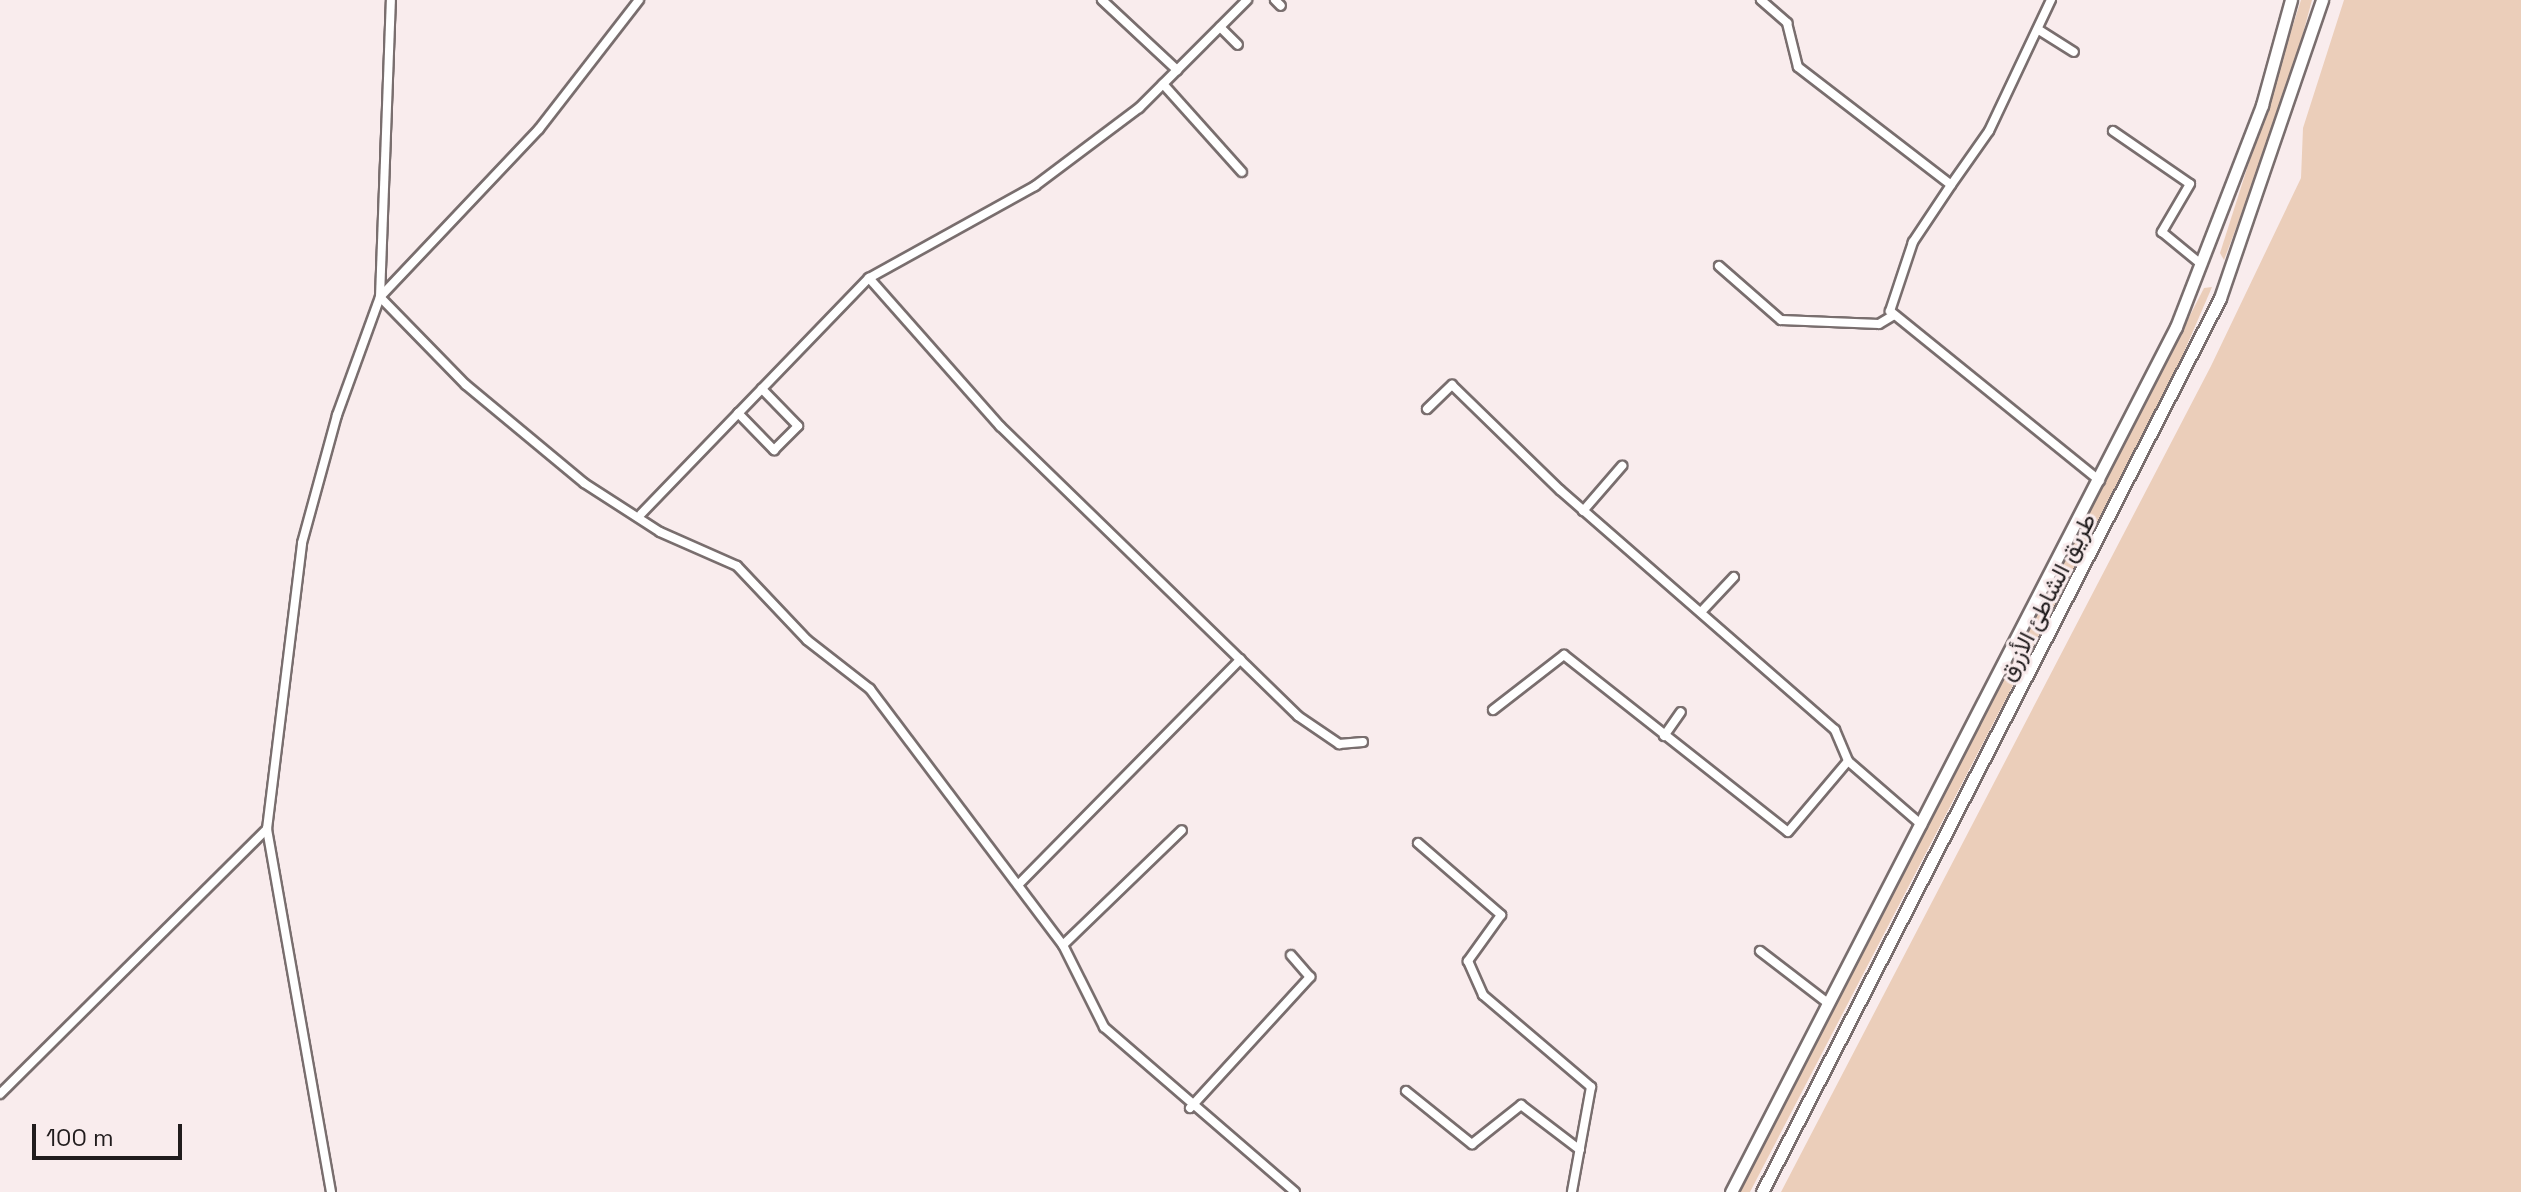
<!DOCTYPE html>
<meta charset="utf-8">
<style>
body{margin:0}
#map{position:relative;width:2521px;height:1192px;overflow:hidden;background:#f9eced;font-family:"Space Grotesk",Vazirmatn,sans-serif}
div>[style]{position:absolute}
.green>*{inset:0;background:#ebceba}
.roads{filter:drop-shadow(2px 0 #796e6e) drop-shadow(-2px 0 #796e6e) drop-shadow(0 2px #796e6e) drop-shadow(0 -2px #796e6e)}
.street>*{height:8px;margin:-4px;padding:0 4px;transform-origin:4px;border-radius:4px;background:#fff}
.secondary>*{height:11px;margin:-5.5px;padding:0 5.5px;transform-origin:5.5px;border-radius:5.5px;background:#fff}
span{translate:-50% -50%;white-space:nowrap;text-align:center;line-height:1.15;-webkit-text-stroke:6px #f9eced;paint-order:stroke}
.street-label{font-size:24px;color:#211c1d}
.scale{position:absolute;left:32px;top:1124px;width:150px;height:36px;box-sizing:border-box;border:4px solid #211c1d;border-top:0;padding-left:10px;font-size:24px;line-height:28px;white-space:nowrap;color:#211c1d;-webkit-text-stroke:6px #f9eced;paint-order:stroke}
</style>
<div id="map">
<div class="green">
<i style="clip-path:polygon(2301px 0,2312px 0,2287px 93px,2224px 260px,2220px 253px)"></i>
<i style="clip-path:polygon(2344px 0,2521px 0,2521px 1192px,1781px 1192px,2211px 366px,2301px 178px,2303px 128px)"></i>
<i style="clip-path:polygon(2212px 287px,2175px 373px,1750px 1192px,1740px 1192px,2204px 288px)"></i>
</div>
<div class="roads">
<div class="street">
<i style="left:639px;top:0;width:163px;rotate:127.8deg"></i>
<i style="left:539px;top:129px;width:231px;rotate:133.4deg"></i>
<i style="left:380px;top:297px;width:123px;rotate:45.7deg"></i>
<i style="left:466px;top:385px;width:153px;rotate:39.7deg"></i>
<i style="left:584px;top:483px;width:90px;rotate:32.8deg"></i>
<i style="left:660px;top:532px;width:84px;rotate:23.8deg"></i>
<i style="left:737px;top:566px;width:102px;rotate:46.6deg"></i>
<i style="left:807px;top:640px;width:80px;rotate:37.9deg"></i>
<i style="left:870px;top:689px;width:321px;rotate:53deg"></i>
<i style="left:1063px;top:945px;width:92px;rotate:63.4deg"></i>
<i style="left:1104px;top:1027px;width:252px;rotate:40.8deg"></i>
<i style="left:1102px;top:0;width:103px;rotate:43deg"></i>
<i style="left:1275px;top:0;width:8px;rotate:45deg"></i>
<i style="left:1761px;top:0;width:35px;rotate:41deg"></i>
<i style="left:1787px;top:23px;width:45px;rotate:76deg"></i>
<i style="left:1798px;top:67px;width:193px;rotate:37.6deg"></i>
<i style="left:1951px;top:185px;width:66px;rotate:-54.9deg"></i>
<i style="left:1989px;top:131px;width:145px;rotate:-64.7deg"></i>
<i style="left:1220px;top:27px;width:25px;rotate:45deg"></i>
<i style="left:2039px;top:30px;width:41px;rotate:32.2deg"></i>
<i style="left:1163px;top:84px;width:118px;rotate:48.1deg"></i>
<i style="left:2113px;top:131px;width:93px;rotate:34.5deg"></i>
<i style="left:2190px;top:184px;width:56px;rotate:120.3deg"></i>
<i style="left:2162px;top:232px;width:50px;rotate:39.4deg"></i>
<i style="left:1951px;top:185px;width:69px;rotate:123.7deg"></i>
<i style="left:1913px;top:242px;width:73px;rotate:108.4deg"></i>
<i style="left:1890px;top:311px;width:270px;rotate:39deg"></i>
<i style="left:1719px;top:266px;width:82px;rotate:41.1deg"></i>
<i style="left:1781px;top:320px;width:98px;rotate:2.3deg"></i>
<i style="left:1879px;top:324px;width:17px;rotate:-31deg"></i>
<i style="left:869px;top:278px;width:198px;rotate:48.5deg"></i>
<i style="left:1000px;top:426px;width:416px;rotate:44.2deg"></i>
<i style="left:1298px;top:716px;width:50px;rotate:34.3deg"></i>
<i style="left:1339px;top:744px;width:24px;rotate:-5deg"></i>
<i style="left:1427px;top:409px;width:35px;rotate:-44deg"></i>
<i style="left:1452px;top:385px;width:151px;rotate:44.2deg"></i>
<i style="left:1560px;top:490px;width:365px;rotate:41.1deg"></i>
<i style="left:1835px;top:730px;width:34px;rotate:67deg"></i>
<i style="left:738px;top:413px;width:52px;rotate:45.8deg"></i>
<i style="left:774px;top:450px;width:34px;rotate:-45deg"></i>
<i style="left:798px;top:426px;width:52px;rotate:-134.2deg"></i>
<i style="left:1583px;top:511px;width:60px;rotate:-49.1deg"></i>
<i style="left:641px;top:514px;width:328px;rotate:-46deg"></i>
<i style="left:869px;top:278px;width:190px;rotate:-29deg"></i>
<i style="left:1035px;top:186px;width:130px;rotate:-36.9deg"></i>
<i style="left:1139px;top:108px;width:153px;rotate:-45deg"></i>
<i style="left:1701px;top:612px;width:48px;rotate:-46.7deg"></i>
<i style="left:1493px;top:710px;width:90px;rotate:-37.8deg"></i>
<i style="left:1564px;top:655px;width:285px;rotate:38.3deg"></i>
<i style="left:1788px;top:832px;width:93px;rotate:-49.8deg"></i>
<i style="left:1848px;top:761px;width:98px;rotate:40.9deg"></i>
<i style="left:1664px;top:736px;width:29px;rotate:-55deg"></i>
<i style="left:1418px;top:843px;width:110px;rotate:40.9deg"></i>
<i style="left:1501px;top:915px;width:57px;rotate:125.7deg"></i>
<i style="left:1468px;top:961px;width:37px;rotate:66deg"></i>
<i style="left:1483px;top:995px;width:142px;rotate:40.4deg"></i>
<i style="left:1591px;top:1087px;width:107px;rotate:100.3deg"></i>
<i style="left:1018px;top:885px;width:317px;rotate:-45.4deg"></i>
<i style="left:1063px;top:945px;width:165px;rotate:-44deg"></i>
<i style="left:1760px;top:951px;width:87px;rotate:37.5deg"></i>
<i style="left:1406px;top:1091px;width:85px;rotate:38.8deg"></i>
<i style="left:1472px;top:1144px;width:63px;rotate:-38.5deg"></i>
<i style="left:1521px;top:1105px;width:74px;rotate:37.3deg"></i>
<i style="left:0;top:1094px;width:376px;rotate:-44.8deg"></i>
<i style="left:1190px;top:1108px;width:178px;rotate:-47.5deg"></i>
<i style="left:1310px;top:977px;width:29px;rotate:-131deg"></i>
<i style="left:331px;top:1192px;width:369px;rotate:-100deg"></i>
<i style="left:267px;top:829px;width:288px;rotate:-83deg"></i>
<i style="left:302px;top:543px;width:133px;rotate:-74.7deg"></i>
<i style="left:337px;top:415px;width:126px;rotate:-70deg"></i>
<i style="left:380px;top:297px;width:297px;rotate:-87.9deg"></i>
</div>
<div class="secondary">
<i style="left:1731px;top:1192px;width:973px;rotate:-62.78deg"></i>
<i style="left:2176px;top:327px;width:238px;rotate:-68.8deg"></i>
<i style="left:2262px;top:105px;width:109px;rotate:-74.6deg"></i>
<i style="left:1762px;top:1192px;width:1004px;rotate:-62.87deg"></i>
<i style="left:2220px;top:298px;width:315px;rotate:-71.1deg"></i>
</div>
</div>
<div class="street-label">
<span style="left:2047px;top:597px;rotate:-63deg">طريق الشاطئ الأزرق</span>
</div>
<div class="scale">100 m</div>
</div>
